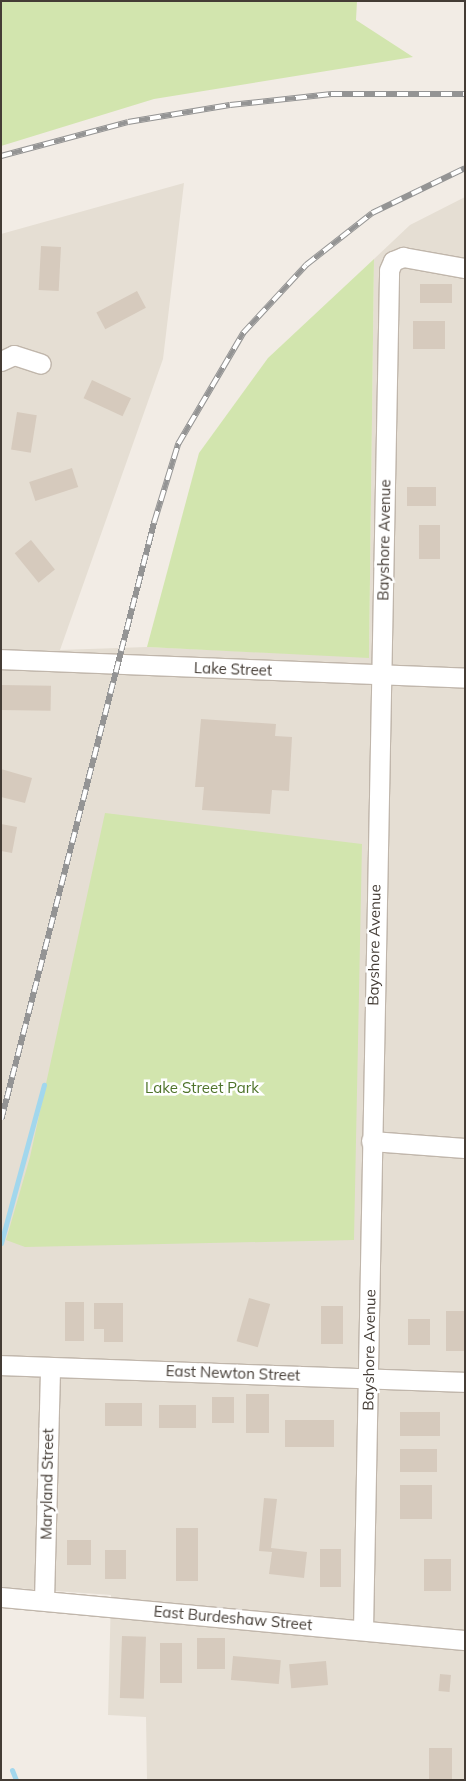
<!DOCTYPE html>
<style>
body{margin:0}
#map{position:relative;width:466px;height:1781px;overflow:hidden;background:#f2ece5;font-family:Mulish,sans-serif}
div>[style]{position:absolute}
.residential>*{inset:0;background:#e5ded3}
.green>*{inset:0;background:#d2e5ae}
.stream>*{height:5px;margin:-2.5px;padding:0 2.5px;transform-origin:2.5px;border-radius:2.5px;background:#a2d7ed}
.building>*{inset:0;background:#d6cabd;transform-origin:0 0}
.roads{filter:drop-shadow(1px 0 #c0b6ab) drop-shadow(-1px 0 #c0b6ab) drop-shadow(0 1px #c0b6ab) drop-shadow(0 -1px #c0b6ab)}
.minor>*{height:19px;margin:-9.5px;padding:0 9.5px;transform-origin:9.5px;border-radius:9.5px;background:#fff}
.rail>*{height:5.5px;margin-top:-2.75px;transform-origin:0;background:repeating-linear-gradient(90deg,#fff 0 11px,#949494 0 22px);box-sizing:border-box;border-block:1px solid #949494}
span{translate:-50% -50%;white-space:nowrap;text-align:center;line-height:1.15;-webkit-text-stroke:5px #fff;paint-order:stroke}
.street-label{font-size:15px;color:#443c35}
.park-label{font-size:15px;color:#4e732a}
.frame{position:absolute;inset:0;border:2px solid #443c35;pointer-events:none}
</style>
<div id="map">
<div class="residential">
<i style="clip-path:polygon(184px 183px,163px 359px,60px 650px,147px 647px,369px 657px,374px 259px,410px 225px,465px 197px,465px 1780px,147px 1780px,146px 1717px,108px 1715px,111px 1595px,1px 1587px,1px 234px)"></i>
</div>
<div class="green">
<i style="clip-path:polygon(1px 1px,357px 1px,356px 20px,413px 57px,154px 99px,1px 146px)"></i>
<i style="clip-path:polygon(374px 259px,369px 658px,147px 647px,199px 453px,268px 358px)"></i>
<i style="clip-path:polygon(105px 813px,362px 844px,354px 1240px,25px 1247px,6px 1240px,30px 1157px)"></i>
</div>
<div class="stream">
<i style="left:1px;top:1243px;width:164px;rotate:-74.8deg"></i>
<i style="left:12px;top:1770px;width:11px;rotate:68deg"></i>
</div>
<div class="building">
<i style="left:41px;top:246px;width:20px;height:44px;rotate:3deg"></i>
<i style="left:420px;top:284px;width:32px;height:19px"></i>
<i style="left:137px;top:291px;width:19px;height:46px;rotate:62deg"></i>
<i style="left:413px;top:321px;width:32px;height:28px"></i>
<i style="left:92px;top:380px;width:43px;height:20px;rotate:25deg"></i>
<i style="left:17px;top:412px;width:20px;height:38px;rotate:9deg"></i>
<i style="left:72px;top:468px;width:20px;height:45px;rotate:72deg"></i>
<i style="left:407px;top:487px;width:29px;height:19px"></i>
<i style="left:419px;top:525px;width:21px;height:34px"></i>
<i style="left:31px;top:540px;width:38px;height:21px;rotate:51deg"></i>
<i style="left:1px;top:685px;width:50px;height:25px;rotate:1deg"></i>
<i style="clip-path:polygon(201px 719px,276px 724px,275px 736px,292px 737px,289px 791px,272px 790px,270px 814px,202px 810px,204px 787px,195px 787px)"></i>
<i style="clip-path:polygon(1px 769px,32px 778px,25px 803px,1px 797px)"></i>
<i style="clip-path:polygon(1px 824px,17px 827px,12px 853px,1px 851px)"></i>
<i style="left:249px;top:1298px;width:22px;height:45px;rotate:16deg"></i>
<i style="left:65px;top:1302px;width:19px;height:39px"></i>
<i style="clip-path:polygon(94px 1303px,123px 1303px,123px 1342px,104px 1342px,104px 1329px,94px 1329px)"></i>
<i style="left:321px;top:1306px;width:22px;height:38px"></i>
<i style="left:446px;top:1311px;width:19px;height:40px"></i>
<i style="left:408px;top:1319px;width:22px;height:26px"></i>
<i style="left:246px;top:1394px;width:23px;height:39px"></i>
<i style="left:212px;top:1397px;width:22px;height:26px"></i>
<i style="left:105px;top:1403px;width:37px;height:23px"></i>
<i style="left:159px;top:1405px;width:37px;height:23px"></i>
<i style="left:400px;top:1412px;width:40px;height:24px"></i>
<i style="left:285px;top:1420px;width:49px;height:27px"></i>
<i style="left:400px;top:1449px;width:37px;height:23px"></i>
<i style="left:400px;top:1485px;width:32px;height:34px"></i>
<i style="clip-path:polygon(264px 1498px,277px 1499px,271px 1548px,307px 1552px,304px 1578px,269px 1574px,272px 1552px,259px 1551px)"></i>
<i style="left:176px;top:1528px;width:22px;height:53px"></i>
<i style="left:67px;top:1540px;width:24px;height:25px"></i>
<i style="left:320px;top:1549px;width:21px;height:38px"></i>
<i style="left:105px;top:1550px;width:21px;height:29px"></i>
<i style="left:424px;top:1559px;width:27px;height:32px"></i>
<i style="left:122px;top:1636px;width:24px;height:62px;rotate:2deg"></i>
<i style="left:197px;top:1638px;width:28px;height:31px"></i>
<i style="left:160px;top:1643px;width:22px;height:40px"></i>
<i style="left:233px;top:1656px;width:48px;height:24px;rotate:5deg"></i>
<i style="left:326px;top:1661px;width:24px;height:37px;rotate:85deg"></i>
<i style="left:440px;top:1674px;width:11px;height:17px;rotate:5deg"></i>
<i style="left:429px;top:1748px;width:23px;height:32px"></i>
</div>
<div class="roads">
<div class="minor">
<i style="left:1px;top:361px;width:14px;rotate:-25deg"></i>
<i style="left:14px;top:355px;width:28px;rotate:18deg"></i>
<i style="left:1px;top:659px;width:464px;rotate:2.3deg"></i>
<i style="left:371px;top:1141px;width:94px;rotate:4.3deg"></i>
<i style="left:1px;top:1365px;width:464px;rotate:2.1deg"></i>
<i style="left:1px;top:1597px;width:466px;rotate:5.3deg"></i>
<i style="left:44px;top:1600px;width:233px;rotate:-88.5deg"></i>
<i style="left:363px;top:1630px;width:1360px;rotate:-88.9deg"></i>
<i style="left:389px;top:270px;width:10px;rotate:-66deg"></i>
<i style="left:393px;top:261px;width:11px;rotate:-22deg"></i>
<i style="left:403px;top:257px;width:63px;rotate:10.1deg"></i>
</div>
</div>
<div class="rail">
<i style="left:1px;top:156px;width:131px;rotate:-15deg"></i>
<i style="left:128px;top:122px;width:103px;rotate:-9.5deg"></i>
<i style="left:230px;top:105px;width:102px;rotate:-6.2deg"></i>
<i style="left:331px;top:94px;width:134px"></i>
<i style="left:1px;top:1120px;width:617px;rotate:-75.65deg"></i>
<i style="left:154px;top:522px;width:82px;rotate:-72.9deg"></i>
<i style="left:178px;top:444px;width:129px;rotate:-59.6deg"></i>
<i style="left:243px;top:333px;width:93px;rotate:-47.2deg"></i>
<i style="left:306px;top:265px;width:84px;rotate:-38.2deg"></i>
<i style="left:372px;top:213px;width:103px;rotate:-25.8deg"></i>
</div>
<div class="street-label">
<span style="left:384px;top:540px;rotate:-89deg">Bayshore Avenue</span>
<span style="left:233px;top:669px;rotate:2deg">Lake Street</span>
<span style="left:374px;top:945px;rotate:-89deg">Bayshore Avenue</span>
<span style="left:369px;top:1350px;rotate:-89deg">Bayshore Avenue</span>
<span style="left:233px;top:1373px;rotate:2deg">East Newton Street</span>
<span style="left:47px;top:1484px;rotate:-89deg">Maryland Street</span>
<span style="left:233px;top:1618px;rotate:5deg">East Burdeshaw Street</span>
</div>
<div class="park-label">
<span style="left:202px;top:1088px">Lake Street Park</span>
</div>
<div class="frame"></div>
</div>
